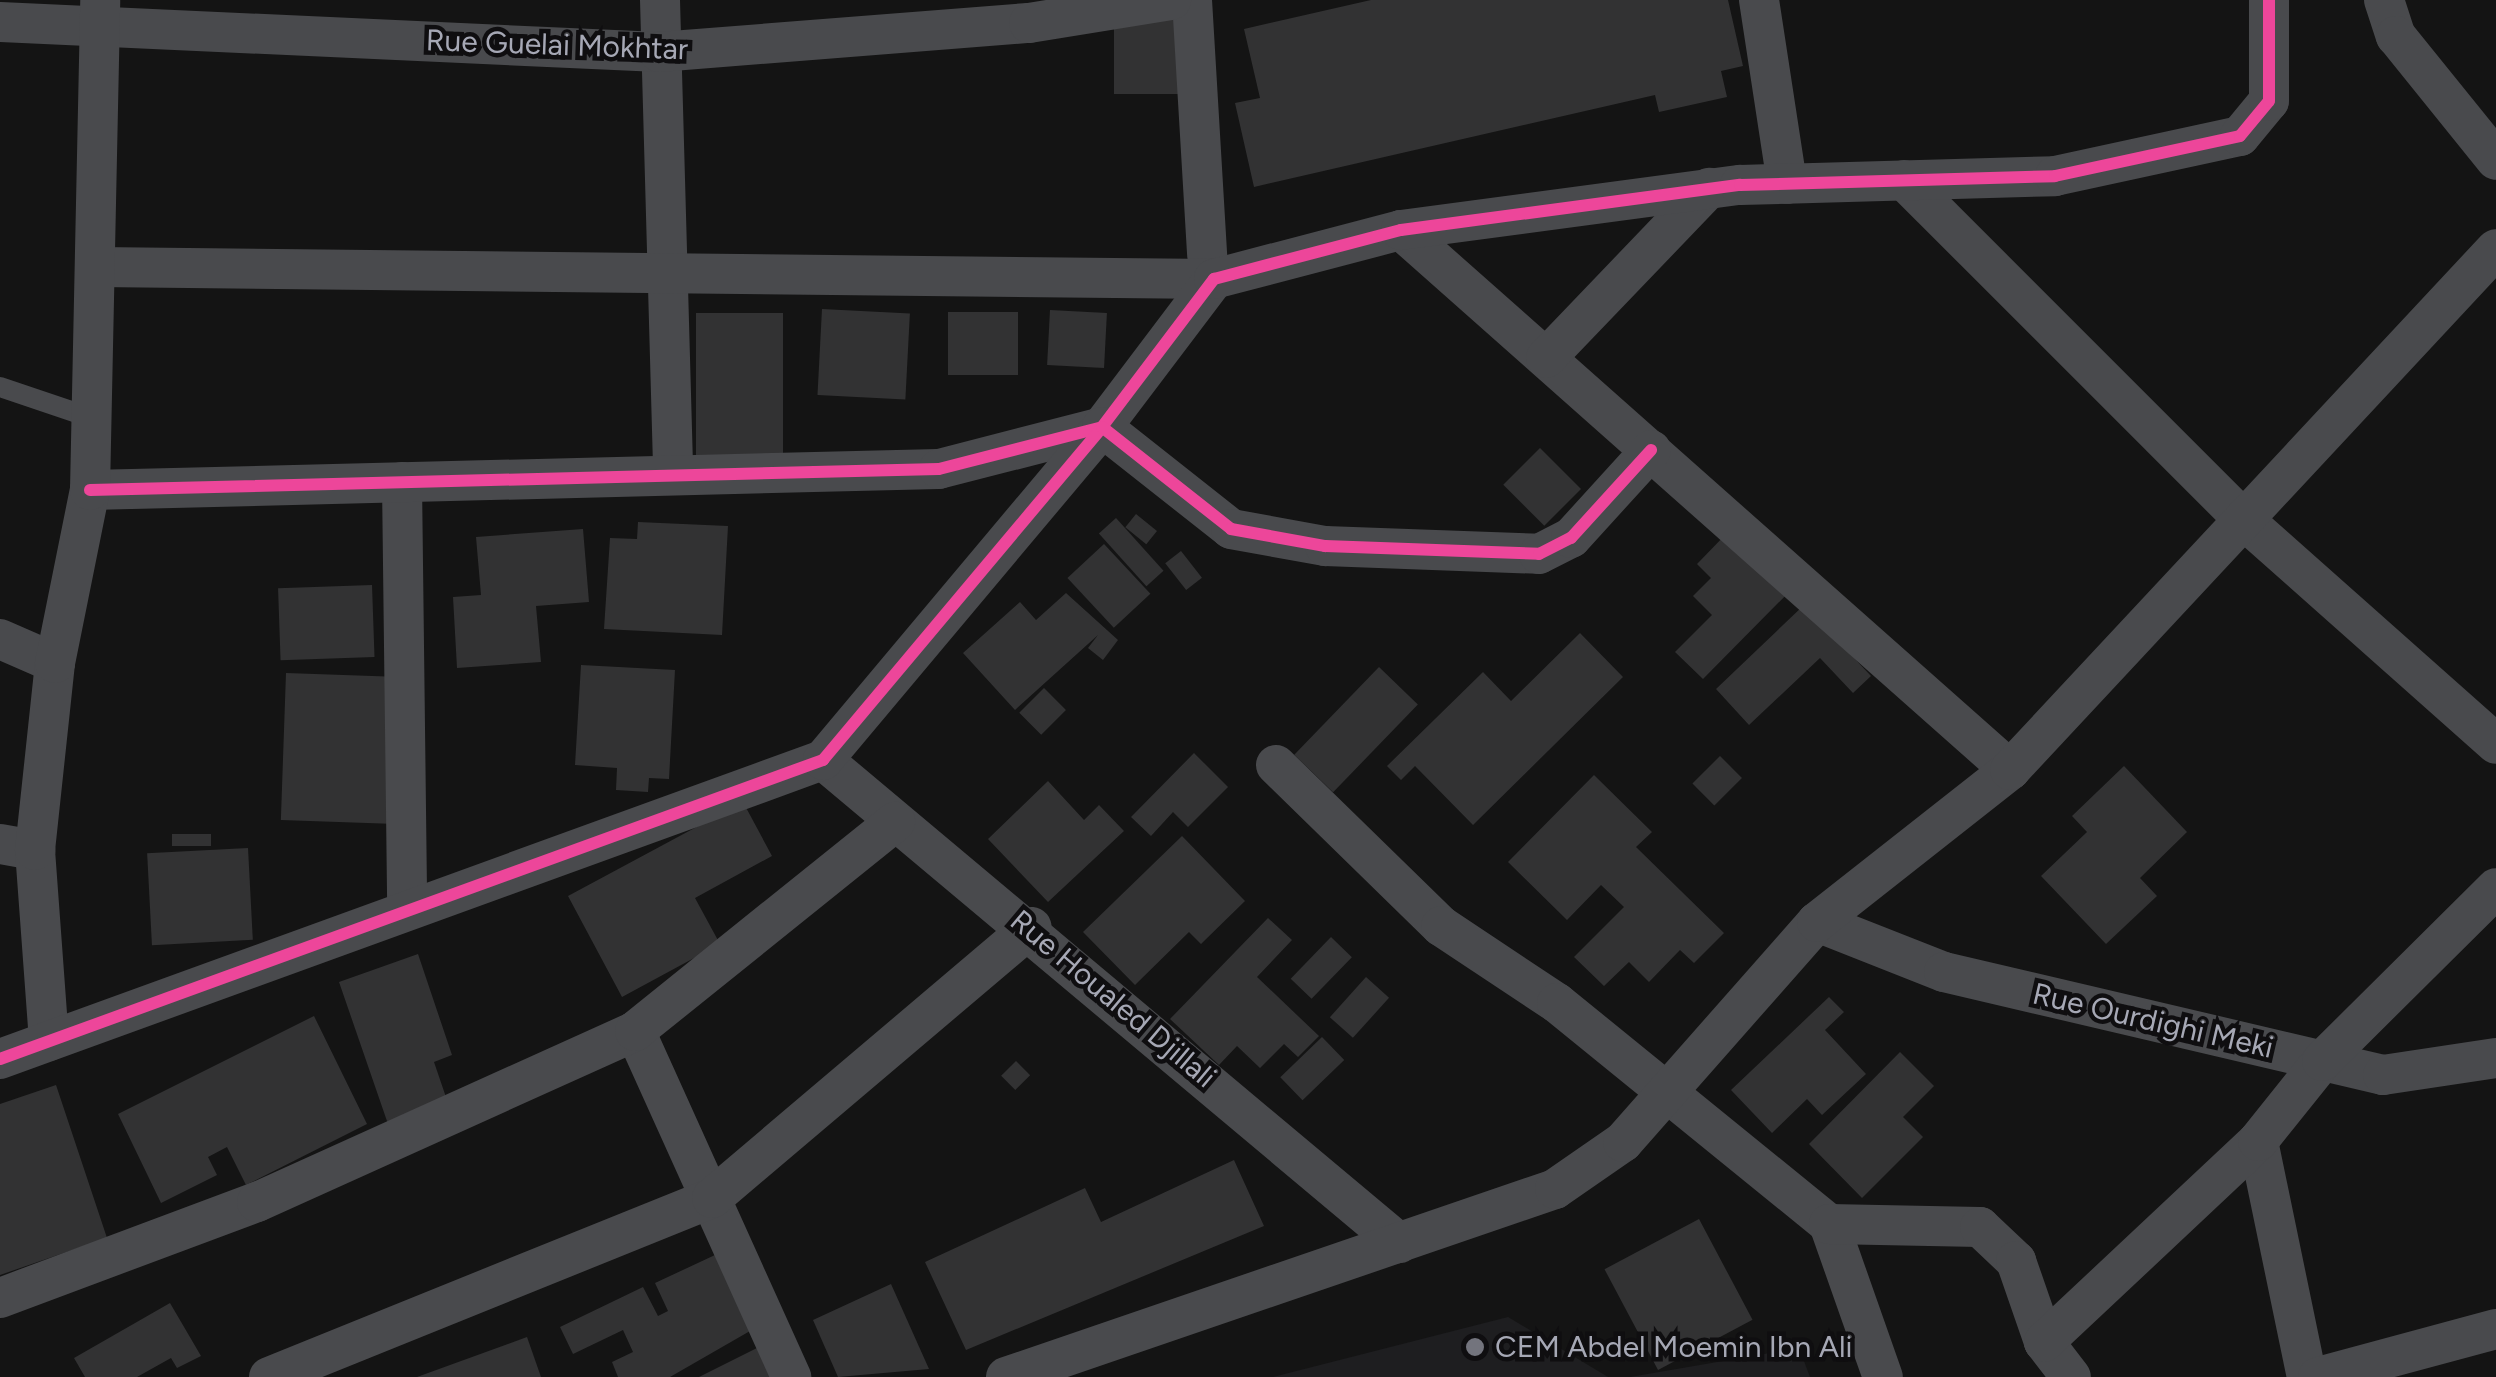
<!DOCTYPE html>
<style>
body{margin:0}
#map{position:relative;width:2496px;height:1377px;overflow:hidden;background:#141414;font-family:Figtree,sans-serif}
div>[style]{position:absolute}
.built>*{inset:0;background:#1e1e20}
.building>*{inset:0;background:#323233;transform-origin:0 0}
.lane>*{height:20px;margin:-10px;padding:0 10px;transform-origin:10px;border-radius:10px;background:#494a4d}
.street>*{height:40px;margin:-20px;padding:0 20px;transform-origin:20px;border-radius:20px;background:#494a4d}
.cycleway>*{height:12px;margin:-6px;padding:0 6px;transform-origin:6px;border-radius:6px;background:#ed469a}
.dots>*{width:28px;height:28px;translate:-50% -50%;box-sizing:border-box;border:5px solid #0f0e10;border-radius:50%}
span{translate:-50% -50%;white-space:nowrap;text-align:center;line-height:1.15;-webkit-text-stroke:9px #0f0e10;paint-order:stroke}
.street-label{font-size:30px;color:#a6a8b5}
.poi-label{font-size:30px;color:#a6a8b5}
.left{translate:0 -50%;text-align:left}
</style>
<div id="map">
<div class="built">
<i style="clip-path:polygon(1508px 1317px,1608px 1377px,1273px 1377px)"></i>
<i style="clip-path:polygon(1799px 1348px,1810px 1377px,1630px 1377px)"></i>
</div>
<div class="building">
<i style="clip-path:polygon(1371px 0,1728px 0,1743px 66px,1721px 71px,1727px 97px,1659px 112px,1655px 95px,1254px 187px,1235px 103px,1260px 98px,1244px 29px)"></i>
<i style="left:1114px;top:20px;width:67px;height:74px"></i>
<i style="left:822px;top:309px;width:88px;height:86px;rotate:3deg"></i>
<i style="left:1050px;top:310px;width:57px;height:55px;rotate:3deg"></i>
<i style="left:948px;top:312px;width:70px;height:63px"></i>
<i style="left:696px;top:313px;width:87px;height:163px"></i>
<i style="left:1540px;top:448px;width:58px;height:52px;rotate:45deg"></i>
<i style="left:1136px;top:514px;width:27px;height:17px;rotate:39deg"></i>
<i style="left:1116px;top:518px;width:71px;height:23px;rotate:48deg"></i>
<i style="clip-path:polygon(638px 522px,728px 526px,722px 635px,604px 629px,610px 538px,637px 539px)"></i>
<i style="clip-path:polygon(583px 529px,589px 602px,536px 606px,541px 662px,457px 668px,453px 597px,481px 595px,476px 537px)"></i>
<i style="clip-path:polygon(1729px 531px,1790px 591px,1703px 679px,1675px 652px,1712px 615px,1693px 596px,1711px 578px,1697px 564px)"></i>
<i style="left:1104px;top:544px;width:68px;height:50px;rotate:47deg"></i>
<i style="left:1181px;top:551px;width:34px;height:20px;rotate:52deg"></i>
<i style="left:372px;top:585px;width:72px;height:94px;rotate:88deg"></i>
<i style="clip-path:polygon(1066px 593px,1118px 640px,1103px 660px,1088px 648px,1098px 635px,1015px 710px,963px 653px,1020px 602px,1036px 620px)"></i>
<i style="clip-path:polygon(1804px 605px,1871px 676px,1853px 693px,1820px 658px,1749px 725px,1716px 689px)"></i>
<i style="clip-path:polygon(1580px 633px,1623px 677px,1473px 825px,1415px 766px,1401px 780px,1387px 766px,1483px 672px,1511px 701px)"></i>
<i style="clip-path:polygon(581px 665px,675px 670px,669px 779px,649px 778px,648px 792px,616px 790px,617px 768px,575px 765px)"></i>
<i style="left:1379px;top:667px;width:54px;height:122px;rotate:44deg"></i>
<i style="left:286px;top:673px;width:108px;height:147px;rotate:2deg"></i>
<i style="left:1044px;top:688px;width:31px;height:35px;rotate:45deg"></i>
<i style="clip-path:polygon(1194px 753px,1228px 787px,1188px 827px,1173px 812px,1151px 836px,1131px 817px)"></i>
<i style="left:1720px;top:756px;width:31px;height:39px;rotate:45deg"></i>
<i style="clip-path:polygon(2124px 766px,2187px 832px,2140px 878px,2157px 896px,2106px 944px,2041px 876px,2087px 832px,2072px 816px)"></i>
<i style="clip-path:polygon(1594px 775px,1652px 832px,1636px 847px,1724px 933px,1694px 963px,1680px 950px,1649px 982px,1629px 962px,1604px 986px,1574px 957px,1624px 907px,1601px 885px,1567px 920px,1508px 862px)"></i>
<i style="clip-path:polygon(1048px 781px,1084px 820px,1099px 805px,1124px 831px,1048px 902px,988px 839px)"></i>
<i style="clip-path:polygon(743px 802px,772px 856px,695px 898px,720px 944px,622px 997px,568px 896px)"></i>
<i style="left:211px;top:834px;width:12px;height:39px;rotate:90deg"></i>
<i style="clip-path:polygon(1182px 836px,1245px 901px,1201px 944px,1189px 932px,1135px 985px,1083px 932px)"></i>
<i style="left:248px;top:848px;width:92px;height:101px;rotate:87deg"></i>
<i style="clip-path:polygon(1268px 918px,1292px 940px,1257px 977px,1319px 1036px,1298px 1057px,1284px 1044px,1260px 1068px,1237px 1046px,1219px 1065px,1170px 1019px)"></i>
<i style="left:1331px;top:937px;width:29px;height:58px;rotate:44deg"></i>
<i style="clip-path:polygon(418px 954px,452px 1055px,434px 1062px,448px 1103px,388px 1124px,339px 982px)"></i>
<i style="left:1366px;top:977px;width:31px;height:54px;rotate:42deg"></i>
<i style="clip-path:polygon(1829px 997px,1844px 1012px,1825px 1030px,1866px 1074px,1822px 1115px,1807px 1099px,1772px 1133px,1731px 1090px)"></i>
<i style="clip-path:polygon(314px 1016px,367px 1124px,246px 1185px,227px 1147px,208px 1157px,217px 1175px,161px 1203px,118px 1114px)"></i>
<i style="left:1322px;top:1037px;width:32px;height:58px;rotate:46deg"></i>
<i style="clip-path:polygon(1900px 1052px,1934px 1086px,1903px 1117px,1923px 1137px,1862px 1198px,1809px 1144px)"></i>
<i style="left:1016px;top:1061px;width:20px;height:21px;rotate:45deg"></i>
<i style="clip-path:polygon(56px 1085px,107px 1238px,0 1275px,0 1104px)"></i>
<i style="clip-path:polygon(1234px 1160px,1264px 1226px,966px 1350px,925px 1262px,1085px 1188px,1101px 1222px)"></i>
<i style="left:1699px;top:1219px;width:114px;height:107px;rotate:62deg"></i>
<i style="clip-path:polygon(715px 1255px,750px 1331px,670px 1377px,618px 1377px,612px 1362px,633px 1352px,623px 1330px,573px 1354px,560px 1327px,643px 1287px,658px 1316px,668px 1311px,655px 1283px)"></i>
<i style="clip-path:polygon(891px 1284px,929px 1369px,838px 1377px,813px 1320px)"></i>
<i style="clip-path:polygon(170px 1303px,201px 1356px,177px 1368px,171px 1358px,137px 1377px,85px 1377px,74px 1358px)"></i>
<i style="clip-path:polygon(527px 1337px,541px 1377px,417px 1377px)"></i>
<i style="clip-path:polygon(767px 1343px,783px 1377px,699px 1377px)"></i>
</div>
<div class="lane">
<i style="left:0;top:387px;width:97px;rotate:18.6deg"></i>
</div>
<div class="street">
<i style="left:660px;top:0;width:475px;rotate:88.4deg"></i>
<i style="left:1192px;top:0;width:256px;rotate:86.6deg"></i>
<i style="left:1759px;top:0;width:186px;rotate:81.3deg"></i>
<i style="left:2384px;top:0;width:38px;rotate:72deg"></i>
<i style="left:2396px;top:36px;width:159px;rotate:51.1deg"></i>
<i style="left:0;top:22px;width:660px;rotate:2.61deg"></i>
<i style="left:659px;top:52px;width:371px;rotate:-4.5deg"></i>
<i style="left:1029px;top:23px;width:144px;rotate:-9.2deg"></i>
<i style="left:1904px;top:180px;width:481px;rotate:45deg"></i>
<i style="left:2244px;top:520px;width:337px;rotate:41.6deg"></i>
<i style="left:1401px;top:230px;width:814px;rotate:41.56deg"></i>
<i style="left:97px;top:267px;width:1117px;rotate:0.62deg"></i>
<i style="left:1546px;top:358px;width:236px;rotate:-46.2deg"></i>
<i style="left:402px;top:482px;width:428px;rotate:89.3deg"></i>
<i style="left:90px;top:490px;width:849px;rotate:-1.42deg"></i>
<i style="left:939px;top:469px;width:168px;rotate:-14.4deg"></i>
<i style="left:1102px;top:427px;width:186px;rotate:-52.9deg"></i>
<i style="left:1214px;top:279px;width:193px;rotate:-14.7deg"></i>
<i style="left:1401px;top:230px;width:342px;rotate:-7.6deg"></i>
<i style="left:1740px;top:185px;width:315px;rotate:-1.6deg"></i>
<i style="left:2055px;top:176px;width:189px;rotate:-12.2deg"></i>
<i style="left:2240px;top:136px;width:45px;rotate:-50.4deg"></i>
<i style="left:2269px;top:101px;width:101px;rotate:-90deg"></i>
<i style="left:0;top:639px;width:60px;rotate:23.6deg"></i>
<i style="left:823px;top:760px;width:752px;rotate:39.98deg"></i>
<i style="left:1276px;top:765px;width:231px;rotate:44.3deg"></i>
<i style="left:1441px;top:926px;width:139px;rotate:33.6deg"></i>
<i style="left:1557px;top:1003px;width:350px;rotate:39.1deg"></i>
<i style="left:1829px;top:1224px;width:162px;rotate:70.6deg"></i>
<i style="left:0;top:844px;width:36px;rotate:10deg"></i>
<i style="left:1817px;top:922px;width:136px;rotate:21.5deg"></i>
<i style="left:1944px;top:972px;width:451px;rotate:13.2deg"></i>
<i style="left:2383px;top:1075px;width:114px;rotate:-8.6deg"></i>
<i style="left:635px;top:1031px;width:380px;rotate:65.7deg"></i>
<i style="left:49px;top:1041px;width:192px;rotate:-94.2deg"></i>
<i style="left:35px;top:850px;width:188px;rotate:-83.9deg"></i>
<i style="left:55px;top:663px;width:177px;rotate:-78.6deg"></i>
<i style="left:90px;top:490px;width:489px;rotate:-88.8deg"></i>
<i style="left:0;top:1059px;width:876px;rotate:-19.97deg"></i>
<i style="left:823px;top:760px;width:434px;rotate:-50deg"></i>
<i style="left:1102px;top:427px;width:164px;rotate:38.3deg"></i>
<i style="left:1231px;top:529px;width:96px;rotate:10.3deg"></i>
<i style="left:1325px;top:546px;width:214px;rotate:2.1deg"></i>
<i style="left:1539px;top:554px;width:36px;rotate:-27deg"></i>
<i style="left:1571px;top:538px;width:119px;rotate:-47.7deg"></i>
<i style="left:2258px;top:1141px;width:241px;rotate:78.3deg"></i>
<i style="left:1829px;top:1224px;width:151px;rotate:1.1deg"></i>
<i style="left:1980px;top:1227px;width:50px;rotate:43.4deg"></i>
<i style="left:2016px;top:1261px;width:86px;rotate:70.9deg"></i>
<i style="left:2044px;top:1342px;width:44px;rotate:52.4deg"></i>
<i style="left:0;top:1298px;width:274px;rotate:-20.5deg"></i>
<i style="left:257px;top:1202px;width:415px;rotate:-24.3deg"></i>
<i style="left:635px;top:1031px;width:334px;rotate:-38.8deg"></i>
<i style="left:2044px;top:1342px;width:294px;rotate:-43.2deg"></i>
<i style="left:2258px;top:1141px;width:102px;rotate:-51.3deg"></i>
<i style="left:2322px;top:1061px;width:245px;rotate:-44.8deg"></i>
<i style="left:269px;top:1377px;width:478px;rotate:-22deg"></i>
<i style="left:712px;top:1198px;width:419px;rotate:-40.3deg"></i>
<i style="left:1006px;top:1377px;width:580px;rotate:-18.9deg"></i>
<i style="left:1555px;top:1189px;width:83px;rotate:-34.7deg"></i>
<i style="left:1623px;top:1142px;width:293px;rotate:-48.6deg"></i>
<i style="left:1817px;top:922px;width:246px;rotate:-38.2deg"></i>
<i style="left:2010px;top:770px;width:712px;rotate:-46.99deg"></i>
<i style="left:2318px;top:1377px;width:184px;rotate:-15.1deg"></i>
</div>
<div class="cycleway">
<i style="left:90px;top:490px;width:849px;rotate:-1.42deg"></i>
<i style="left:939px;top:469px;width:168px;rotate:-14.4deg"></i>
<i style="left:1102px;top:427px;width:186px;rotate:-52.9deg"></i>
<i style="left:1214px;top:279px;width:193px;rotate:-14.7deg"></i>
<i style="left:1401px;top:230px;width:342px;rotate:-7.6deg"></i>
<i style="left:1740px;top:185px;width:315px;rotate:-1.6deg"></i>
<i style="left:2055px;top:176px;width:189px;rotate:-12.2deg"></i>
<i style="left:2240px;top:136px;width:45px;rotate:-50.4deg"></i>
<i style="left:2269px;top:101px;width:101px;rotate:-90deg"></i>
<i style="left:0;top:1059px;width:876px;rotate:-19.97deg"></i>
<i style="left:823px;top:760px;width:434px;rotate:-50deg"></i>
<i style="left:1102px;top:427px;width:164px;rotate:38.3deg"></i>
<i style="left:1231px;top:529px;width:96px;rotate:10.3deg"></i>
<i style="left:1325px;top:546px;width:214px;rotate:2.1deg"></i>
<i style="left:1539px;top:554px;width:36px;rotate:-27deg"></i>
<i style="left:1571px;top:538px;width:119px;rotate:-47.7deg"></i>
</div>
<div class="dots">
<i style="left:1475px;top:1347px;background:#73747d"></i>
</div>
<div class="street-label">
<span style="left:557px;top:45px;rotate:2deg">Rue Guelai Mokhtar</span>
<span style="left:1113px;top:999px;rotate:40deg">Rue Houaled Djillali</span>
<span style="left:2153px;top:1021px;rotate:13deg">Rue Ourdighi Meki</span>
</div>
<div class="poi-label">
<span class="left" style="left:1495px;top:1347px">CEM Abdel Moemin Ibn Ali</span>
</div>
</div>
